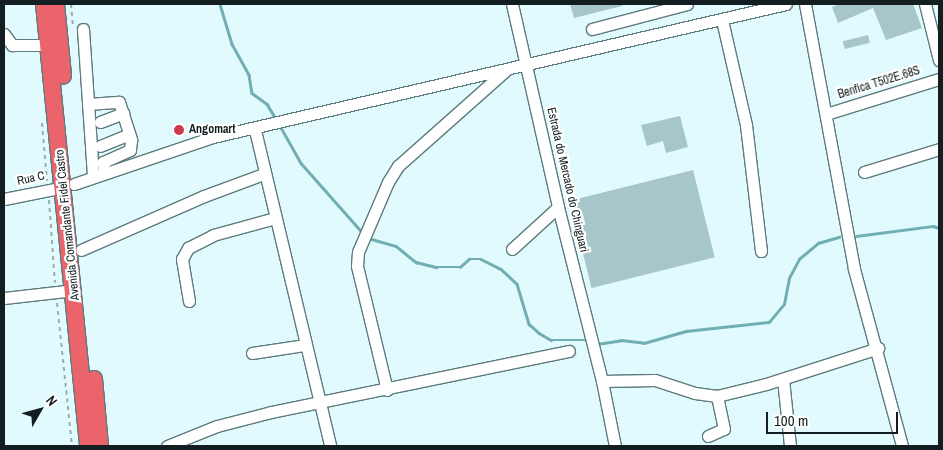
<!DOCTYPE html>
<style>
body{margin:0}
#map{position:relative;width:943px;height:450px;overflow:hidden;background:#e1fafd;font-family:"Archivo Narrow",sans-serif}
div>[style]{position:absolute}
.stream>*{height:2.5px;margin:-1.25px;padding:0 1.25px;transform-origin:1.25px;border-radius:1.25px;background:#71aeb4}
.building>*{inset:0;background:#a7c6c9;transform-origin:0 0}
.path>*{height:2px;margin-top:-1px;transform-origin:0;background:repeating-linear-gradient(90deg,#99adb0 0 4px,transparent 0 8px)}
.roads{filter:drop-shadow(1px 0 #5d7a7d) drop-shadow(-1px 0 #5d7a7d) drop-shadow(0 1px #5d7a7d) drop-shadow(0 -1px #5d7a7d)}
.minor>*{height:11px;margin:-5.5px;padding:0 5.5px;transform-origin:5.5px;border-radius:5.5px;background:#fff}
.highway>*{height:16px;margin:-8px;padding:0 8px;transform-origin:8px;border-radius:8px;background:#eb646c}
.dots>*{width:14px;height:14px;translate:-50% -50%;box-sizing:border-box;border:2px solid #fff;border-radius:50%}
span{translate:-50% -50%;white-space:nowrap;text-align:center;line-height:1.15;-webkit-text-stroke:4.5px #fff;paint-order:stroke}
.street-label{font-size:12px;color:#121e1f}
.poi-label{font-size:12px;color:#121e1f;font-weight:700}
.left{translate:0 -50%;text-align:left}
.frame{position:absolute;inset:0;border:5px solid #121e1f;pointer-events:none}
.north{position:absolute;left:15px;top:385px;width:50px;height:50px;-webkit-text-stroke:4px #fff;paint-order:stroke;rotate:52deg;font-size:14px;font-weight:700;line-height:20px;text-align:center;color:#121e1f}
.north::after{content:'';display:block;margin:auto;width:18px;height:22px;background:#121e1f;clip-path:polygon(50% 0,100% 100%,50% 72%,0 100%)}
.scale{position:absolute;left:766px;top:412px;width:132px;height:22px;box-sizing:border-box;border:2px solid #121e1f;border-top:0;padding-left:6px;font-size:15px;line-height:18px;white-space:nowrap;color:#121e1f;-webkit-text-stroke:4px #fff;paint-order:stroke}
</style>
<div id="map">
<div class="stream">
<i style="left:220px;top:4px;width:42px;rotate:73.3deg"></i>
<i style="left:232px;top:44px;width:35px;rotate:61deg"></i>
<i style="left:249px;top:75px;width:18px;rotate:81deg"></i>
<i style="left:252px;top:93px;width:19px;rotate:36deg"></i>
<i style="left:267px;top:104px;width:17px;rotate:59deg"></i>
<i style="left:279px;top:124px;width:45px;rotate:60.6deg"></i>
<i style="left:301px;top:163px;width:92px;rotate:48.5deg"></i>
<i style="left:856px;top:236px;width:78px;rotate:-7.4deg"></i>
<i style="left:933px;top:226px;width:6px;rotate:18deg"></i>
<i style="left:368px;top:238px;width:29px;rotate:16deg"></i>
<i style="left:396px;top:246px;width:26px;rotate:39deg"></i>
<i style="left:416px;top:262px;width:21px;rotate:14deg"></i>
<i style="left:436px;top:267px;width:24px"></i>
<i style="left:460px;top:267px;width:12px;rotate:-42deg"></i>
<i style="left:469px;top:259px;width:12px"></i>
<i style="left:481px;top:259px;width:22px;rotate:27deg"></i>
<i style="left:501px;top:269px;width:22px;rotate:43deg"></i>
<i style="left:517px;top:284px;width:42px;rotate:73.3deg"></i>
<i style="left:529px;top:324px;width:13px;rotate:42deg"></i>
<i style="left:539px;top:333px;width:14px;rotate:30deg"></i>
<i style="left:551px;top:340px;width:37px"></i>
<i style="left:597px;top:344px;width:24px;rotate:-9deg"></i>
<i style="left:621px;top:340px;width:23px;rotate:7deg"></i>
<i style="left:644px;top:343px;width:44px;rotate:-15.9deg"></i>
<i style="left:686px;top:331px;width:83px;rotate:-6.2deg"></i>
<i style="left:769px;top:322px;width:23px;rotate:-50deg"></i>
<i style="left:784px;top:304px;width:26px;rotate:-79deg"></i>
<i style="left:789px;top:278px;width:21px;rotate:-62deg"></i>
<i style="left:799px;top:259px;width:25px;rotate:-40deg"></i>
<i style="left:818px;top:243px;width:22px;rotate:-16deg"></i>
</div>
<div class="building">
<i style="clip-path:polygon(570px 4px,622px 4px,622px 6px,574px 18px)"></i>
<i style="clip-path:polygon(840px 4px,913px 4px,922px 28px,886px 40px,873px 8px,838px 23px,832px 7px)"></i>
<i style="left:868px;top:35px;width:8px;height:26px;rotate:76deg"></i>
<i style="clip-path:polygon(680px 116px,688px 147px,666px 153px,663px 141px,647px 146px,641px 125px)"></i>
<i style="left:693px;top:170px;width:90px;height:127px;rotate:76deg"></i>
</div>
<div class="path">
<i style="left:71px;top:4px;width:22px;rotate:85deg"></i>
<i style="left:42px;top:123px;width:58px;rotate:85.1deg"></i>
<i style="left:49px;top:200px;width:83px;rotate:85.9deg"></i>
<i style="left:57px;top:303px;width:144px;rotate:84deg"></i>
</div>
<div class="roads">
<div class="minor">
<i style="left:512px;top:4px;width:208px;rotate:77.2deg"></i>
<i style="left:558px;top:207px;width:179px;rotate:75.8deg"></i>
<i style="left:602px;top:381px;width:66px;rotate:78.7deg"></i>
<i style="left:805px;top:4px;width:269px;rotate:79.5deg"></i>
<i style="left:854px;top:269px;width:183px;rotate:74.8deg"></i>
<i style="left:925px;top:4px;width:58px;rotate:76deg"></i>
<i style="left:722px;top:20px;width:108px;rotate:77.1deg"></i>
<i style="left:746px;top:125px;width:127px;rotate:83.2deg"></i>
<i style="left:83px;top:29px;width:146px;rotate:86.1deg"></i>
<i style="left:592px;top:29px;width:98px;rotate:-14.7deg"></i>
<i style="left:4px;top:34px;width:14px;rotate:54deg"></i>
<i style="left:12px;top:45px;width:37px"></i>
<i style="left:88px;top:104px;width:31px;rotate:-4deg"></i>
<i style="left:119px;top:102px;width:40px;rotate:72deg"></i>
<i style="left:131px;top:140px;width:10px;rotate:96deg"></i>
<i style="left:130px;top:150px;width:30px;rotate:156deg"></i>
<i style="left:103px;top:162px;width:10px;rotate:84deg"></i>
<i style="left:826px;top:114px;width:118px;rotate:-17.2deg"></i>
<i style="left:100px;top:122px;width:25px;rotate:-21deg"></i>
<i style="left:255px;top:130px;width:325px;rotate:76.6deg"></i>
<i style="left:100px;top:146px;width:31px;rotate:-22deg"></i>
<i style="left:864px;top:172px;width:78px;rotate:-17deg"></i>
<i style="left:74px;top:184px;width:147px;rotate:-18.7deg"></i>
<i style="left:213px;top:137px;width:588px;rotate:-13.07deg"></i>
<i style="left:4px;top:199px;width:61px;rotate:-11.3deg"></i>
<i style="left:512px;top:249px;width:62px;rotate:-42.4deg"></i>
<i style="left:81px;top:250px;width:134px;rotate:-23.7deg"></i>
<i style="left:204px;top:196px;width:63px;rotate:-20.4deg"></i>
<i style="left:4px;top:298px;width:71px;rotate:-6.4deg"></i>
<i style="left:189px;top:301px;width:43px;rotate:-99.5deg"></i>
<i style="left:182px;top:259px;width:13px;rotate:-61deg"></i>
<i style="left:188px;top:248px;width:28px;rotate:-27deg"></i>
<i style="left:213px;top:235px;width:64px;rotate:-15.3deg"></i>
<i style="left:252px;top:353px;width:54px;rotate:-8.6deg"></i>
<i style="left:783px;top:379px;width:67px;rotate:84deg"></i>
<i style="left:602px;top:381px;width:53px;rotate:-1.1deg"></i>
<i style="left:655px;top:380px;width:42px;rotate:18deg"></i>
<i style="left:695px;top:393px;width:22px;rotate:8deg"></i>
<i style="left:717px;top:396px;width:50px;rotate:-13.8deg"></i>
<i style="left:766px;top:384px;width:118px;rotate:-17.8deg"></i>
<i style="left:387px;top:390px;width:128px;rotate:-103.6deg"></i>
<i style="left:357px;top:266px;width:14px;rotate:-86deg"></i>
<i style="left:358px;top:252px;width:76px;rotate:-66.8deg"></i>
<i style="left:388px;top:182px;width:19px;rotate:-58deg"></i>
<i style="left:398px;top:166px;width:143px;rotate:-41.6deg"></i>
<i style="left:708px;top:436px;width:17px;rotate:-24deg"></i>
<i style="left:724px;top:429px;width:34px;rotate:-102deg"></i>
<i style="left:167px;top:446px;width:54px;rotate:-21.8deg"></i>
<i style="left:217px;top:426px;width:56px;rotate:-14.5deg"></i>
<i style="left:271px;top:412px;width:304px;rotate:-11.6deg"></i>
</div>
<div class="highway">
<i style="left:44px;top:4px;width:444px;rotate:84.3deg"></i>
<i style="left:56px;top:4px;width:72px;rotate:84.4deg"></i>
<i style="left:94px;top:379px;width:67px;rotate:84.9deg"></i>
</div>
</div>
<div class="dots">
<i style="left:179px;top:130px;background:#cb3b4a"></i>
</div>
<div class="street-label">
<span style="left:879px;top:83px;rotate:-17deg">Benfica T502E.68S</span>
<span style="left:31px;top:179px;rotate:-12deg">Rua C</span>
<span style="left:567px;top:180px;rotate:77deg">Estrada do Mercado do Chinguari</span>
<span style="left:68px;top:225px;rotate:-96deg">Avenida Comandante Fidel Castro</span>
</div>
<div class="poi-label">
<span class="left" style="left:189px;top:130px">Angomart</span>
</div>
<div class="frame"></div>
<div class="north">N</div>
<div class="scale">100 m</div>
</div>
